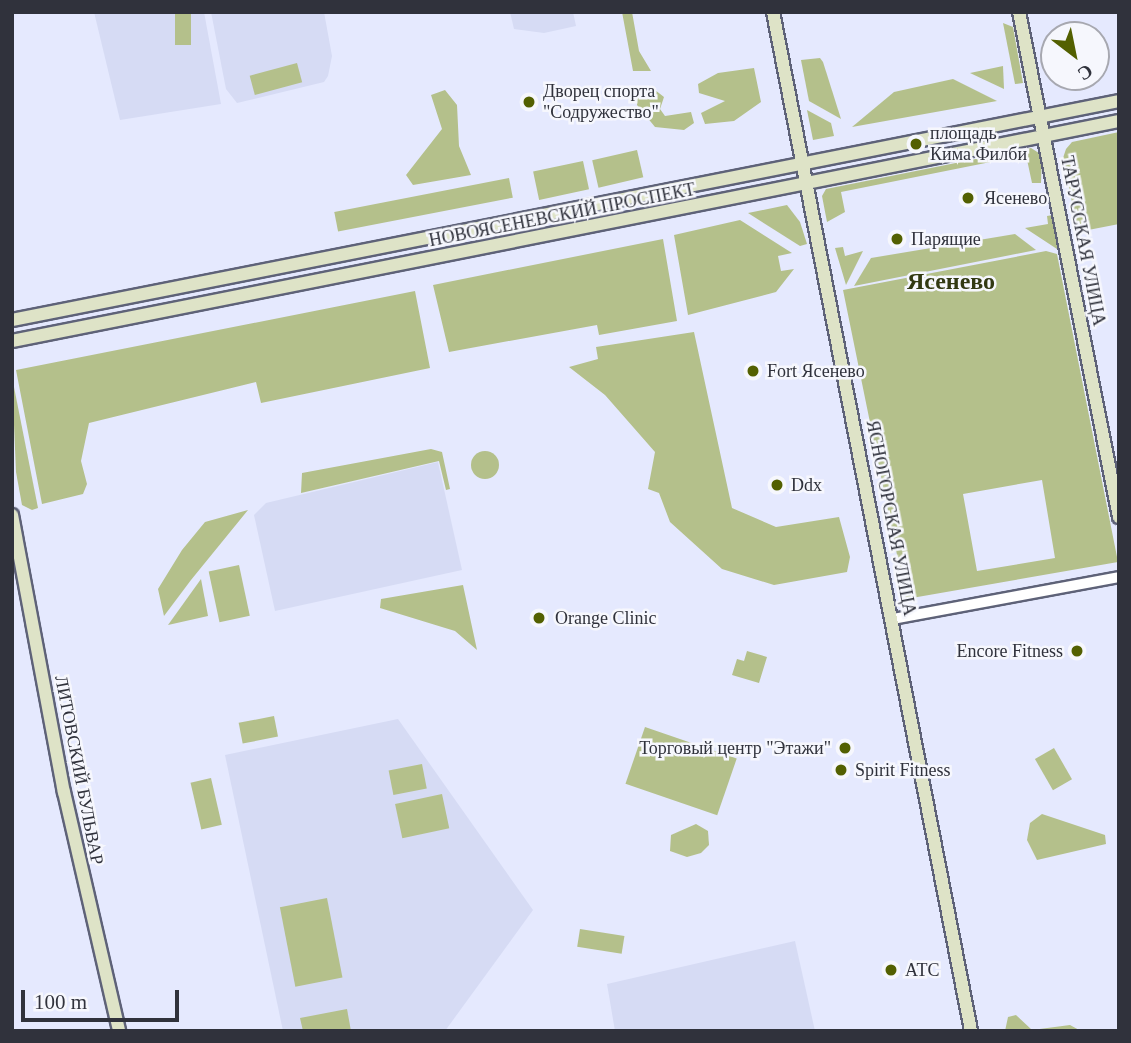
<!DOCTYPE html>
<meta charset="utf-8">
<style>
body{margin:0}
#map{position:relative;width:1131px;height:1043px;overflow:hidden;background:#e5e9fe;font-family:Georgia,serif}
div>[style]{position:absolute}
.built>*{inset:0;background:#d6dbf4}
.green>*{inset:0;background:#b4c08b;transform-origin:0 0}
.round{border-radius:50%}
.roads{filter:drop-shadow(2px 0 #5e6278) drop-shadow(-2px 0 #5e6278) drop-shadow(0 2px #5e6278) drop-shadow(0 -2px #5e6278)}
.tertiary>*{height:10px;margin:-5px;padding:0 5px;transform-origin:5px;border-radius:5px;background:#fff}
.secondary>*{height:12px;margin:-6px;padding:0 6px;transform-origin:6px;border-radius:6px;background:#dee3c7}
.dots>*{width:19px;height:19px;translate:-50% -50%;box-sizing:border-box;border:4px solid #f6f7fd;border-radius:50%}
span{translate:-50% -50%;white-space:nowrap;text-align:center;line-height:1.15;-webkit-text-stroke:5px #f6f7fd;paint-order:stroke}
.poi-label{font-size:18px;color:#30323c}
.left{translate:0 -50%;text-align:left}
.right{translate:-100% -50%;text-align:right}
.street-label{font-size:18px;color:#30323c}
.district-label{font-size:24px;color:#323912;font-weight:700}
.frame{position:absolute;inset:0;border:14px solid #30323c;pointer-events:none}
.north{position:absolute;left:1040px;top:21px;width:70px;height:70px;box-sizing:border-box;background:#f6f7fd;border:2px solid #a7a8b0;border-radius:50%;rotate:148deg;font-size:19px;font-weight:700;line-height:28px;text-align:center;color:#30323c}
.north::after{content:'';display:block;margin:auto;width:24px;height:32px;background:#536001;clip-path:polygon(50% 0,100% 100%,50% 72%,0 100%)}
.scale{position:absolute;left:21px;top:990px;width:158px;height:32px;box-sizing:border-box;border:4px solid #30323c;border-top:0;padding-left:9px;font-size:21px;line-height:24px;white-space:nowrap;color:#30323c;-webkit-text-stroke:5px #f6f7fd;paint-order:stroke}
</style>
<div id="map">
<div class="built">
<i style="clip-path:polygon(94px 12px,204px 12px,221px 104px,120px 120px)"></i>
<i style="clip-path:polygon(211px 12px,324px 12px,332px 56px,328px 76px,324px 82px,237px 103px,226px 89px)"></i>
<i style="clip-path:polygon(510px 12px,573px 12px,576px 26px,544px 33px,514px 29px)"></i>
<i style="clip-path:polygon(438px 462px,462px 570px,275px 611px,254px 515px,266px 503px)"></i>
<i style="clip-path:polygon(398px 719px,533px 910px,445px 1031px,283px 1031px,225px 755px)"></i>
<i style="clip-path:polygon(795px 941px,815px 1031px,615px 1031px,607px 984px)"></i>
</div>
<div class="green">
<i style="left:175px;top:12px;width:16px;height:33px"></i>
<i style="clip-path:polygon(622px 12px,632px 12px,639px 51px,651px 71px,633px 71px)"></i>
<i style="clip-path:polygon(1003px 23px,1013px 27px,1023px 83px,1015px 84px)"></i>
<i style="clip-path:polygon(820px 58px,823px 62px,841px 119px,809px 101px,801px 60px)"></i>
<i style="left:297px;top:63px;width:20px;height:49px;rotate:75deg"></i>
<i style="clip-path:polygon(1003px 66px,1004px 89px,970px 73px)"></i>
<i style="clip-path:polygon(754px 68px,761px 102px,734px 121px,705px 124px,701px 113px,725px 101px,699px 93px,698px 84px,718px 73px)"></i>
<i style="clip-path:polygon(953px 79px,997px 101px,852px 127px,894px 92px)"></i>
<i style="clip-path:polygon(445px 90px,457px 105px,459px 146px,471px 175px,413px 185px,406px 175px,442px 129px,431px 95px)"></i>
<i style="clip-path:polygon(655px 90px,664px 97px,660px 109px,665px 116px,691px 112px,694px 123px,684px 130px,655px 127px,637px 105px,638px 95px)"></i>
<i style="clip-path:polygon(807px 110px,831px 123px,834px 136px,813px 140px)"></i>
<i style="clip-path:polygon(1119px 132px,1119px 224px,1078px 232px,1063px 158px,1066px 149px,1072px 142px)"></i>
<i style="clip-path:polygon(1031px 148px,1042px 155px,1041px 183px,1032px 183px,1026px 155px,841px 192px,845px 212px,827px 222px,822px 196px,826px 189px)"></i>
<i style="left:637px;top:150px;width:28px;height:46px;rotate:77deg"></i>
<i style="left:583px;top:161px;width:29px;height:51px;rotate:78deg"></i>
<i style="left:509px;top:178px;width:20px;height:178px;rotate:79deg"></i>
<i style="clip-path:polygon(787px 205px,800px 222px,807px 244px,800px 246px,748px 213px)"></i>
<i style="clip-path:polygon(1053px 215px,1060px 244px,1057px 249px,1025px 228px,1048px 224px,1047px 216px)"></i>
<i style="clip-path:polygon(740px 220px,792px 253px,778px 256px,781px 271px,794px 269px,776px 292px,688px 315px,674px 235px)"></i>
<i style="clip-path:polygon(1015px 234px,1036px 250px,854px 286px,871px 258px)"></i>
<i style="clip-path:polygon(663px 239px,677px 321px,599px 335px,597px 325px,449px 352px,433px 285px)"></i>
<i style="clip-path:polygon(843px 247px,845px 256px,863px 251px,846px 285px,835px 248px)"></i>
<i style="clip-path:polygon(evenodd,1046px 251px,1057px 254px,1118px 562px,906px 599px,843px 290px,1046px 251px,1042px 480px,1055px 558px,977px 571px,963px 494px,1042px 480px)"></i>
<i style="clip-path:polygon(415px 291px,430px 368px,261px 403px,256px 382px,89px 423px,81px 461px,87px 484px,83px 494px,42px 504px,16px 370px)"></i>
<i style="clip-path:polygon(694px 332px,732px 508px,776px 527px,839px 517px,850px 557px,847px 572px,774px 585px,722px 569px,670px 522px,659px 493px,648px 489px,655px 452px,605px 395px,569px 367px,598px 359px,596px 347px)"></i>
<i style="clip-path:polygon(12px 377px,38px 508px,32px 510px,22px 505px,16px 472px)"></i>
<i style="clip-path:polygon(431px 449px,442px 452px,450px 489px,446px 490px,439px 461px,301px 493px,302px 473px)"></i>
<i class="round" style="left:471px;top:451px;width:28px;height:28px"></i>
<i style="clip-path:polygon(248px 510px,191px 580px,164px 616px,158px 589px,182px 550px,205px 522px)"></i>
<i style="left:239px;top:565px;width:52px;height:31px;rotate:78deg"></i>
<i style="clip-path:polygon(201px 579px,208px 616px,168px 625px)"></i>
<i style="clip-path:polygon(463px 585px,477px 650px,455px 631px,380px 608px,381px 599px)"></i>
<i style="clip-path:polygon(747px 651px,767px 657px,759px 683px,732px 675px,737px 659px,744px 661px)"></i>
<i style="left:274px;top:716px;width:21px;height:36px;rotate:79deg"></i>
<i style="left:645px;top:727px;width:97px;height:60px;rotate:19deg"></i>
<i style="left:1054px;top:748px;width:36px;height:22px;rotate:60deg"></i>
<i style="left:422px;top:764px;width:25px;height:34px;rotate:79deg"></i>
<i style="left:211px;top:778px;width:48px;height:21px;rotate:77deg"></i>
<i style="left:442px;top:794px;width:35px;height:48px;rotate:78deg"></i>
<i style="clip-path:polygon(1042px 814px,1105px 835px,1106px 844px,1037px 860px,1027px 840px,1030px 823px)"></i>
<i style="clip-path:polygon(696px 824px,708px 831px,709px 845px,701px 853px,687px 857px,670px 851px,671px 835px)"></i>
<i style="left:327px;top:898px;width:81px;height:48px;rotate:79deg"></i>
<i style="left:580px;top:929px;width:45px;height:18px;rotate:9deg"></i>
<i style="clip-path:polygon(347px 1009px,351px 1031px,303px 1031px,300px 1018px)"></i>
<i style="clip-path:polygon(1016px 1015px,1032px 1030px,1070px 1025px,1081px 1031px,1005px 1031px,1008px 1017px)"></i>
</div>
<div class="roads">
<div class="tertiary">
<i style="left:893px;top:619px;width:230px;rotate:-10.5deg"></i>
</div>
<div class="secondary">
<i style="left:773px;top:12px;width:1038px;rotate:79deg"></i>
<i style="left:1019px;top:12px;width:515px;rotate:78.8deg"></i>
<i style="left:12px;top:320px;width:1128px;rotate:-11.19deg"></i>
<i style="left:12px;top:341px;width:1129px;rotate:-11.24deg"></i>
<i style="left:12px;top:515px;width:282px;rotate:79.4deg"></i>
<i style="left:64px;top:792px;width:245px;rotate:77deg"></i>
</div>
</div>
<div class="dots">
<i style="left:529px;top:102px;background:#536001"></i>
<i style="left:916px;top:144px;background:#536001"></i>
<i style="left:968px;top:198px;background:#536001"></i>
<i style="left:897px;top:239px;background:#536001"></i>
<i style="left:753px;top:371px;background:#536001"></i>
<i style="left:777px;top:485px;background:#536001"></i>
<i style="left:539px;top:618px;background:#536001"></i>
<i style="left:1077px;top:651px;background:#536001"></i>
<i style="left:845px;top:748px;background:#536001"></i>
<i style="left:841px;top:770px;background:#536001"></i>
<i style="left:891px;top:970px;background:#536001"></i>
</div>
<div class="poi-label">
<span class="left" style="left:543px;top:102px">Дворец спорта<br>"Содружество"</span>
<span class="left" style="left:930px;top:144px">площадь<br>Кима Филби</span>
<span class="left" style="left:984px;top:198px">Ясенево</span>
<span class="left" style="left:911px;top:239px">Парящие</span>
<span class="left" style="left:767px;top:371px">Fort Ясенево</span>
<span class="left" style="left:791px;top:485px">Ddx</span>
<span class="left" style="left:555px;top:618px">Orange Clinic</span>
<span class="right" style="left:1063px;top:651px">Encore Fitness</span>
<span class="right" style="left:831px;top:748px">Торговый центр "Этажи"</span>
<span class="left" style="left:855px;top:770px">Spirit Fitness</span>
<span class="left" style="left:905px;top:970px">АТС</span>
</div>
<div class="street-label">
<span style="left:562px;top:215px;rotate:-11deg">НОВОЯСЕНЕВСКИЙ ПРОСПЕКТ</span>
<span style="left:1083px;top:241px;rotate:79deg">ТАРУССКАЯ УЛИЦА</span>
<span style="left:891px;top:518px;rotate:79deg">ЯСНОГОРСКАЯ УЛИЦА</span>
<span style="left:79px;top:770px;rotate:79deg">ЛИТОВСКИЙ БУЛЬВАР</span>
</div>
<div class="district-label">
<span style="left:951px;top:282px">Ясенево</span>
</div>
<div class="frame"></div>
<div class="north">С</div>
<div class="scale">100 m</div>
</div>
